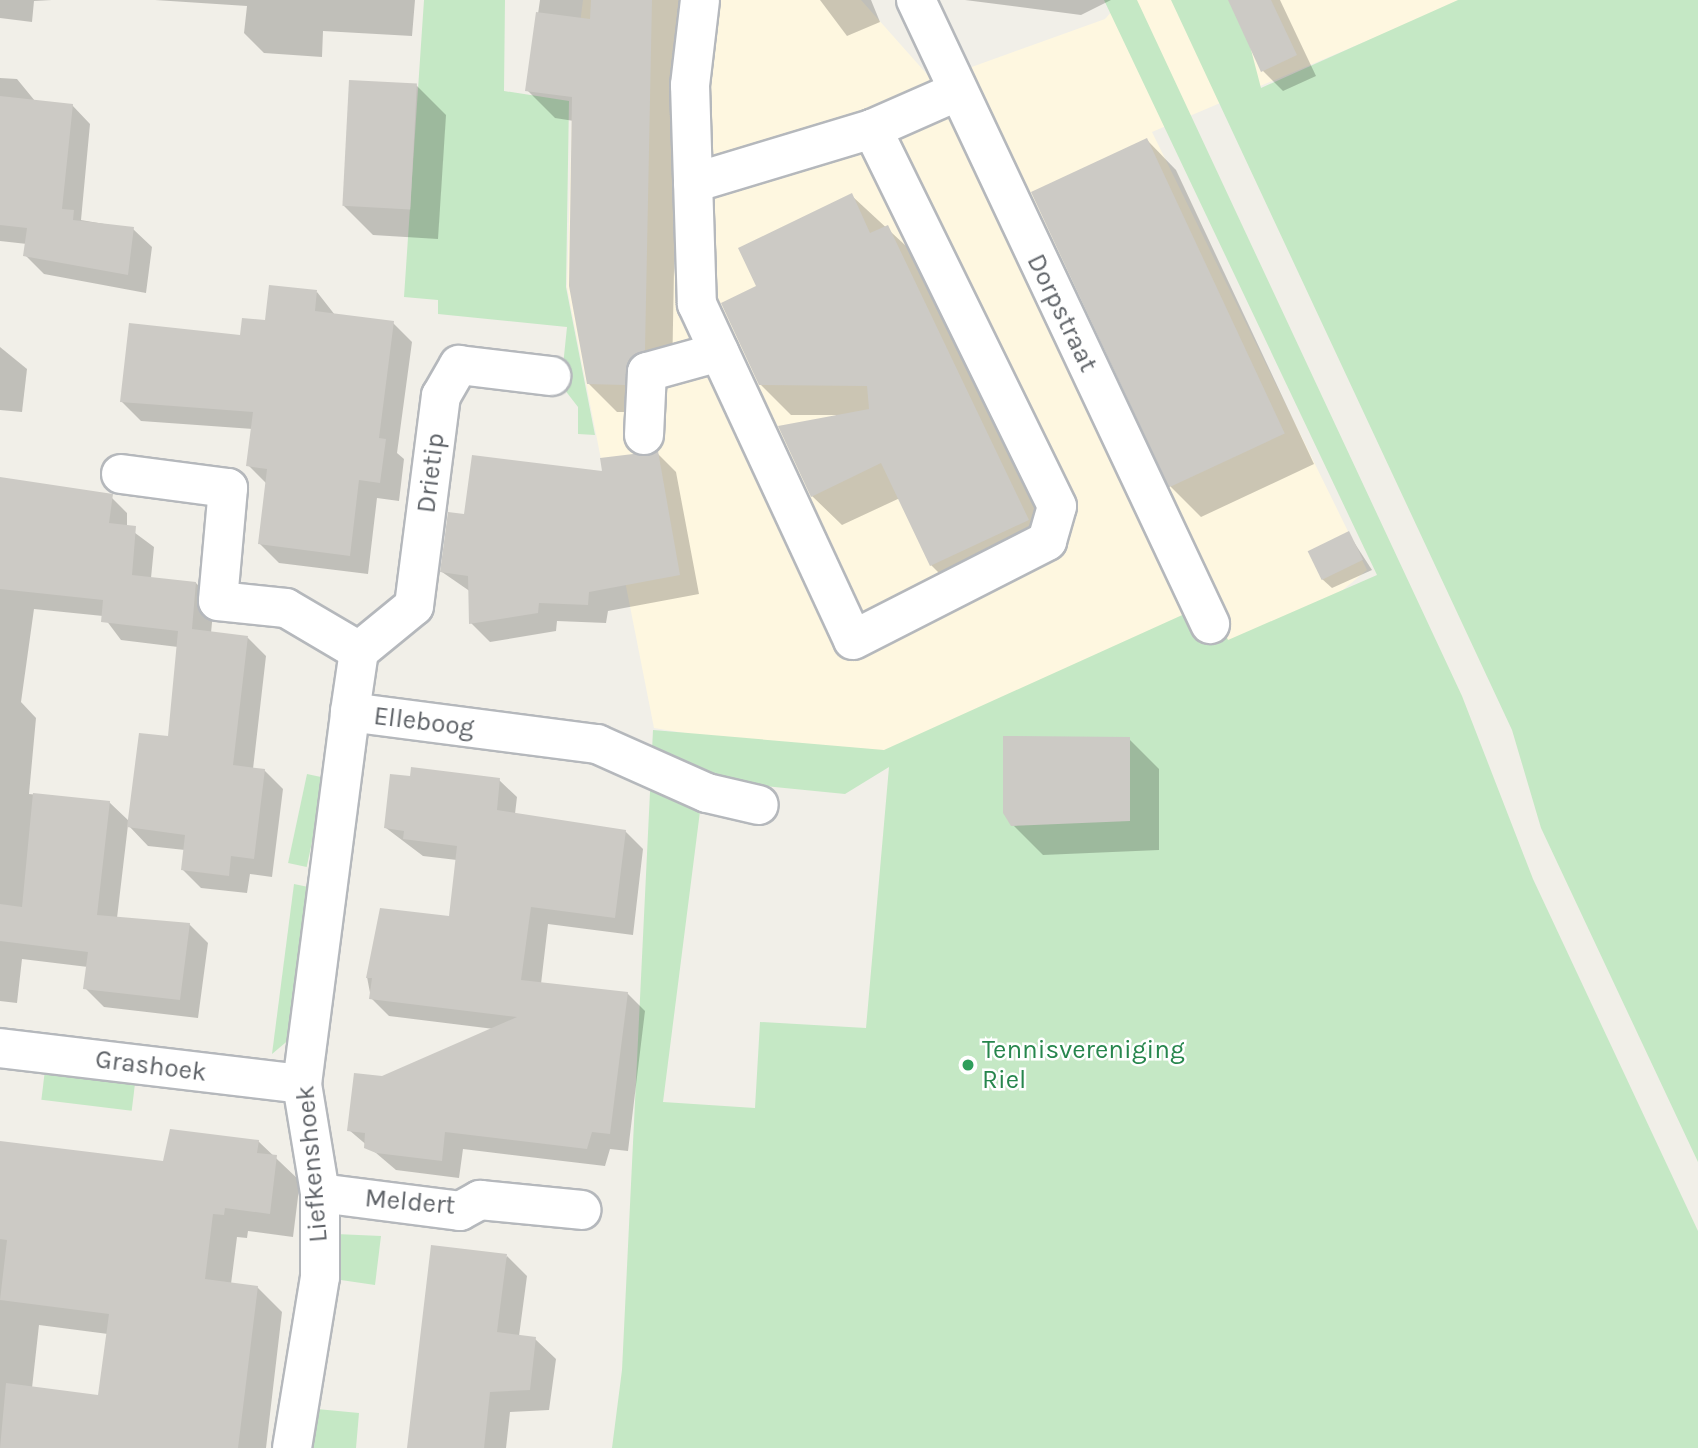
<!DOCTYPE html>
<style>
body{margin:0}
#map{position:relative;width:1698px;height:1448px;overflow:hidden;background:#f1efe8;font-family:Karla,sans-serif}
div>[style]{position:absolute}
.commercial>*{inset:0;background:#fef7e0}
.green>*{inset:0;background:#c5e8c5;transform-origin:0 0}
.shadow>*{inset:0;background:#0003}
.building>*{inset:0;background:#cccac5;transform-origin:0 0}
.roads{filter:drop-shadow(2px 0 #b5b8bc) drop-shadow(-2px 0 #b5b8bc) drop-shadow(0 2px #b5b8bc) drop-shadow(0 -2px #b5b8bc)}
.minor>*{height:38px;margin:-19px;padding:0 19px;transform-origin:19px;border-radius:19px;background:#fff}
.dots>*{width:19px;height:19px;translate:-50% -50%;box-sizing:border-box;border:4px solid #fff;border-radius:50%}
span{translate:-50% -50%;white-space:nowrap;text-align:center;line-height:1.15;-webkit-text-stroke:5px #fff;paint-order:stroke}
.street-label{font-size:26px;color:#5f6368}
.leisure-label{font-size:26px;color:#27864d}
.left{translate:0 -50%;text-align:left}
</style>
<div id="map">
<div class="commercial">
<i style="clip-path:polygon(583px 0,861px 0,933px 81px,1105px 19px,1122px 0,1463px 0,1152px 132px,1367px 570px,1276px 645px,874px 764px,654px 728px,567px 287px,573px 78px)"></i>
</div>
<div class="green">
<i style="clip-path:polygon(424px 0,505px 0,504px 91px,569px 101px,566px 287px,595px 435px,578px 434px,578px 407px,561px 385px,567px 327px,438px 314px,438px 300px,404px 297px)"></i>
<i style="clip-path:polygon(evenodd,1104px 0,1137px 0,1462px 696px,1533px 879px,1698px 1231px,1698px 1448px,612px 1448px,622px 1370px,653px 730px,884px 750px,1211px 602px,1228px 640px,1377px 575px,1104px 0,889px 767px,866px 1028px,760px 1022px,755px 1108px,663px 1102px,704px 780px,845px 794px,889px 767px)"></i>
<i style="clip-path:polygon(1171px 0,1238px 0,1261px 88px,1458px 0,1698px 0,1698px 1162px,1541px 828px,1512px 730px)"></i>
<i style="left:307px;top:774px;width:19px;height:91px;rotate:12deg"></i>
<i style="clip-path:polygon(294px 884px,313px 888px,291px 1038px,272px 1054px)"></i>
<i style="left:45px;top:1070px;width:91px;height:30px;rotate:7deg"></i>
<i style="clip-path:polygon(336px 1234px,381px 1236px,375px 1285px,334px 1279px)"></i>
<i style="clip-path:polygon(317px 1409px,359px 1413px,356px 1448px,307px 1448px)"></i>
</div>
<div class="shadow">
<i style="clip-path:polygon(0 0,52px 0,34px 1px,32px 22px,0 18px)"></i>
<i style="clip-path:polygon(155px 0,415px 0,412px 36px,323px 31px,322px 57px,264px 53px,244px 33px,247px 6px)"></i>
<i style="clip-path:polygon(540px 0,699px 0,678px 57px,672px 378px,657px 387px,652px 412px,617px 412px,588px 383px,574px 121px,555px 118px,527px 90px)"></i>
<i style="clip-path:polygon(820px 0,871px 0,880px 22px,847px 36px)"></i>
<i style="clip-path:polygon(965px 0,1111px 0,1081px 15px)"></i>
<i style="clip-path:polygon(1230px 0,1280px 0,1316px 76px,1283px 91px,1263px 71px)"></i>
<i style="clip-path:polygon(0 78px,17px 79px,35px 101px,72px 105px,90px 124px,81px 220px,133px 229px,152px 247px,146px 293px,44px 274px,25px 255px,27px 244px,0 241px)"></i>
<i style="clip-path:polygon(416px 85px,446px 115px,438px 239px,373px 235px,343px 205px)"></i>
<i style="clip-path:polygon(1147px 140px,1176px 170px,1314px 464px,1201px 517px,1171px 487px)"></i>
<i style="clip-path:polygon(852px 196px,918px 257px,1058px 550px,961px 595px,931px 565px,900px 498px,842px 525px,812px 496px,836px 415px,791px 415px,760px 384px,759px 287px)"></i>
<i style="clip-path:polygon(317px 292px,335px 315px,393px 323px,412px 342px,397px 453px,404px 459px,399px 501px,377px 498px,368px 574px,279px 563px,260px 544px,267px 484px,248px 465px,253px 429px,141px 421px,122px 402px)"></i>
<i style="clip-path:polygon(0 347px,27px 369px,22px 412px,0 410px)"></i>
<i style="clip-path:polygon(657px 453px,676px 472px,699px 594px,608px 611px,606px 623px,557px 621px,556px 631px,490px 642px,471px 623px,471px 592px,442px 572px,465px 515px)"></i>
<i style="clip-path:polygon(evenodd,0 482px,108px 494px,127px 513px,127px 527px,154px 547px,151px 578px,196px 583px,214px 602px,211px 633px,248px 638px,266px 656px,253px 769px,264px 770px,283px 789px,272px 877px,250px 874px,247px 893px,201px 888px,182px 869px,185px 850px,148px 846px,128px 825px,117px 918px,189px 924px,208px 943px,198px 1018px,104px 1007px,85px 988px,88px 967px,22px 959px,17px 1003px,0 1001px,0 482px,34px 609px,103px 616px,121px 640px,178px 647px,170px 738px,130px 822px,109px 802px,29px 794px,36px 718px,21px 702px,34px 609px)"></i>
<i style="clip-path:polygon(1348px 533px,1372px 570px,1332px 588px,1322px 579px)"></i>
<i style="clip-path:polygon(1129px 739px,1159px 769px,1159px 850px,1043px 855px,1013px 825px)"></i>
<i style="clip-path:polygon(499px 780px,517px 797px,515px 814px,625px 831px,643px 849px,633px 935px,548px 924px,541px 984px,627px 993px,645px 1011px,628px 1151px,610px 1149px,605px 1166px,463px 1149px,459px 1178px,396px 1170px,349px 1130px,383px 1078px,494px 1029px,389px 1016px,371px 998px,367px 977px,450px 918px,457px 860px,423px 856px,386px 828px)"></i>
<i style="clip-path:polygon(evenodd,258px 1141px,300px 1181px,293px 1237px,248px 1231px,247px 1238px,237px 1237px,231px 1284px,257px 1287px,282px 1312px,266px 1448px,0 1448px,0 1163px,164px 1163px,258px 1141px,39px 1325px,108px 1334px,100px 1397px,32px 1388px,39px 1325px)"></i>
<i style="clip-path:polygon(507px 1256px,527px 1276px,519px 1336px,535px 1339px,556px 1359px,549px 1410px,510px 1412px,506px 1448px,409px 1448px)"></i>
</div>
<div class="building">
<i style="clip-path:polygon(591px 0,652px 0,645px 350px,629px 359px,625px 385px,587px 384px,569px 286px,572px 97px,525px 91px,536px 12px,590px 19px)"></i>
<i style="clip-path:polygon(1228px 0,1271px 0,1297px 55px,1261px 72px)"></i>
<i style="left:349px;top:80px;width:68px;height:126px;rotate:3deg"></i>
<i style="clip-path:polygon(0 96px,73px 104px,62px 209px,74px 210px,73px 220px,134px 227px,128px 275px,23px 256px,27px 228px,0 225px)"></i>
<i style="left:1147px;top:138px;width:326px;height:128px;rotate:65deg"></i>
<i style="clip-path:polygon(852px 193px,870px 233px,888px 225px,1029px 520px,930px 566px,881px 463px,811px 497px,778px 426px,869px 409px,867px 386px,759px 385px,721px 303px,756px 286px,738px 248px)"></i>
<i style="clip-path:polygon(269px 285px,317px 290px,315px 311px,394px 321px,379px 438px,386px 439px,380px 483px,359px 480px,350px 556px,258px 544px,267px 469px,246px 466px,253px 412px,120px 402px,129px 323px,240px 335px,242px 318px,265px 320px)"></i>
<i style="clip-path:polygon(658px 451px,680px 575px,589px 592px,588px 605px,539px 603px,538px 613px,469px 624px,468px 576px,440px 572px,448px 512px,464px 514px,472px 455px,602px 471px,600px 458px)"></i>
<i style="clip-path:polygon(0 477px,113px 494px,109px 523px,136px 526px,132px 575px,196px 582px,192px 629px,248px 636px,233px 765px,265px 769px,254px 859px,231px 856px,229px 876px,181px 870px,185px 835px,127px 827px,139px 733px,168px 736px,178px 631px,101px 622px,103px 600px,0 589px)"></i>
<i style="left:1349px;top:531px;width:32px;height:46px;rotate:64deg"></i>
<i style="clip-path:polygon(1003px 736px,1130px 737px,1130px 821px,1011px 826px,1003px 813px)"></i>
<i style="clip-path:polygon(411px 767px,500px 778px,497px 810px,626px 830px,615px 918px,531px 907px,521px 980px,628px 992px,610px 1134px,592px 1132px,587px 1149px,445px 1132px,442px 1161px,376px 1153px,364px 1148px,365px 1133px,347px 1131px,354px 1073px,382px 1076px,517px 1017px,369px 999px,372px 978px,366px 978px,380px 908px,449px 916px,457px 846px,403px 839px,404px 831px,384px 828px,390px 774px,410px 776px)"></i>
<i style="clip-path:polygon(33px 793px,110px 801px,97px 915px,190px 923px,180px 1000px,83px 989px,88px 952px,0 941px,0 904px,22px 907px)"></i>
<i style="clip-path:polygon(170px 1129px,259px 1140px,257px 1153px,277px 1155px,270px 1214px,225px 1208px,224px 1215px,213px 1214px,205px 1279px,258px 1286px,238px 1448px,0 1448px,6px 1383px,98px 1395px,109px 1314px,0 1300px,7px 1240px,0 1239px,0 1141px,163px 1161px)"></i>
<i style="clip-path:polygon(431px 1245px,507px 1254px,497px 1332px,536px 1337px,530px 1390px,490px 1392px,484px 1448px,407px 1448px)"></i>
</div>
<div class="roads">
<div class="minor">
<i style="left:700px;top:0;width:86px;rotate:96.7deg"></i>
<i style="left:690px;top:85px;width:219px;rotate:88.2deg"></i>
<i style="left:697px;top:304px;width:370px;rotate:65.1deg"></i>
<i style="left:853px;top:640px;width:218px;rotate:-27deg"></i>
<i style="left:1047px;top:541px;width:36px;rotate:-74deg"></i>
<i style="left:1057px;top:506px;width:420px;rotate:-116.1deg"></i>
<i style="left:916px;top:0;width:690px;rotate:64.77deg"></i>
<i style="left:693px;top:183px;width:187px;rotate:-16.8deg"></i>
<i style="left:872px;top:129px;width:94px;rotate:-23.8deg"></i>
<i style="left:644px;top:435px;width:63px;rotate:-87.3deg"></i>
<i style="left:647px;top:372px;width:75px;rotate:-15.5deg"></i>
<i style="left:121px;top:474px;width:108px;rotate:7.5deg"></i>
<i style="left:228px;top:488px;width:113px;rotate:95.1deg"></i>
<i style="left:218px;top:601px;width:68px;rotate:5.9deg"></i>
<i style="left:286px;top:608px;width:85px;rotate:30.5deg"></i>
<i style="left:359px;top:651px;width:62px;rotate:98.4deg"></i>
<i style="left:350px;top:712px;width:249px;rotate:7.4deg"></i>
<i style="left:597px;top:744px;width:120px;rotate:24deg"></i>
<i style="left:707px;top:793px;width:53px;rotate:13deg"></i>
<i style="left:359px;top:651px;width:71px;rotate:-39.3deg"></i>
<i style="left:414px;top:606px;width:212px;rotate:-82.7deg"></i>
<i style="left:441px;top:396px;width:36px;rotate:-60deg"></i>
<i style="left:459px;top:365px;width:93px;rotate:6.8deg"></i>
<i style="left:0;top:1048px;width:304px;rotate:6.8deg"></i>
<i style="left:320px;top:1193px;width:141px;rotate:7.3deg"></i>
<i style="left:460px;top:1211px;width:23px;rotate:-29deg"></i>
<i style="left:480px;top:1200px;width:102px;rotate:5.6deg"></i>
<i style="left:292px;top:1448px;width:173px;rotate:-80.7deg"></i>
<i style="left:320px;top:1277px;width:84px;rotate:-90deg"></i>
<i style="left:320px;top:1193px;width:110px;rotate:-99.4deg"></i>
<i style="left:302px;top:1084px;width:375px;rotate:-82.6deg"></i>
</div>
</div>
<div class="dots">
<i style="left:968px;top:1065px;background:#2e9e5b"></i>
</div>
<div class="street-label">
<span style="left:1062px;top:313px;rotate:64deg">Dorpstraat</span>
<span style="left:431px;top:473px;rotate:-83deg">Drietip</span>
<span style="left:424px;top:722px;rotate:7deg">Elleboog</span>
<span style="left:151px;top:1066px;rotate:7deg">Grashoek</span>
<span style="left:312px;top:1164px;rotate:-95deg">Liefkenshoek</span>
<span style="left:410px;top:1202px;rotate:5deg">Meldert</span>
</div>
<div class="leisure-label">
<span class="left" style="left:982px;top:1065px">Tennisvereniging<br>Riel</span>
</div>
</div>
